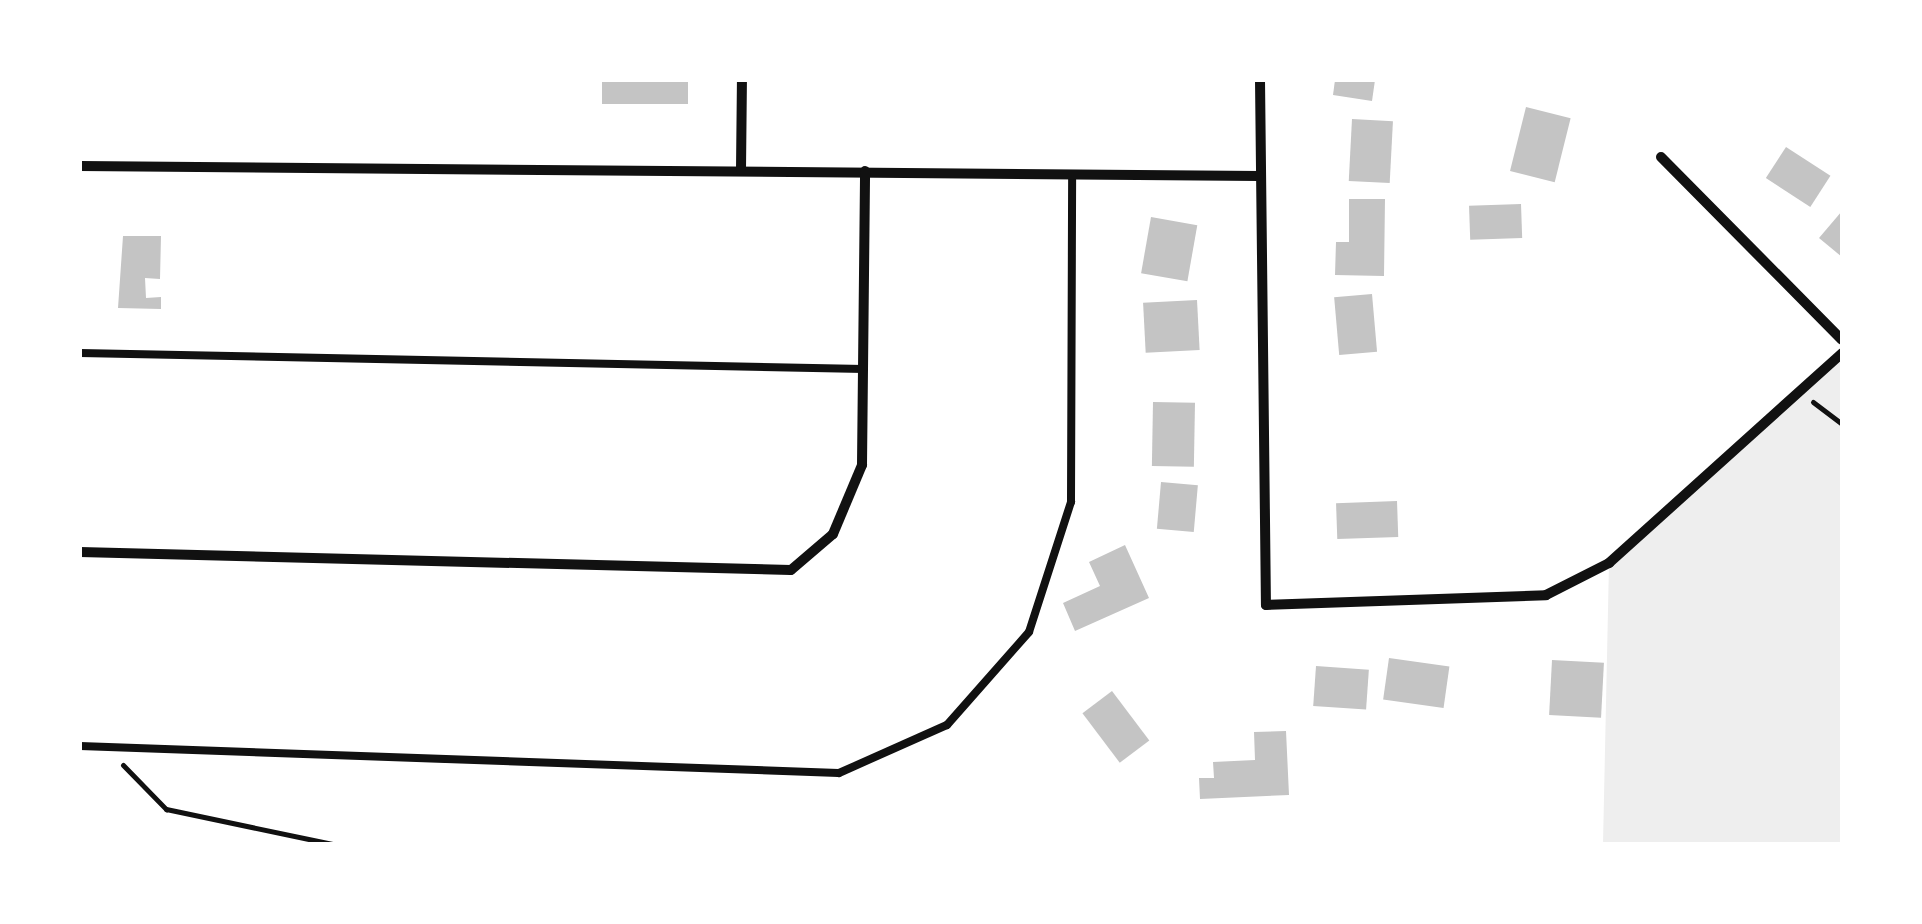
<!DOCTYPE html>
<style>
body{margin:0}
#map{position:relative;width:1922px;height:924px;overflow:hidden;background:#fff;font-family:Overpass,sans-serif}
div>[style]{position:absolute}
.green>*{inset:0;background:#eee}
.building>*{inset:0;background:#c4c4c4;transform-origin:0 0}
.path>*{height:5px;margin:-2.5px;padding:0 2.5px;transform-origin:2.5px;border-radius:2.5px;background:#111}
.service>*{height:8px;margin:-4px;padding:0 4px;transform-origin:4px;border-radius:4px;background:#111}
.minor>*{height:10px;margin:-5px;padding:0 5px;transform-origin:5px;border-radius:5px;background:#111}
span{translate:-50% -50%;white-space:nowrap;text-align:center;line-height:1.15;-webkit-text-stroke:10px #fff;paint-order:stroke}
.frame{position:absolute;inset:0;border:82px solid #fff;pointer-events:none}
</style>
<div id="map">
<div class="green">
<i style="clip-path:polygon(1842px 353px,1842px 844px,1603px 844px,1609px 563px)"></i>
</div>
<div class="building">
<i style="left:602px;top:80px;width:86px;height:24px"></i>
<i style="clip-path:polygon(1335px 80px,1375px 80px,1372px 101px,1333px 95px)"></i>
<i style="left:1526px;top:107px;width:46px;height:66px;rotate:14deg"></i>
<i style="left:1352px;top:119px;width:41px;height:62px;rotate:3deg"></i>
<i style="left:1786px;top:147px;width:53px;height:37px;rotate:33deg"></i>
<i style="clip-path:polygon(1349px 199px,1385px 199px,1384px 276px,1335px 275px,1336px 242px,1349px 242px)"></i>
<i style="left:1521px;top:204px;width:34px;height:52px;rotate:88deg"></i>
<i style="clip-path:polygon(1842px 211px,1842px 257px,1819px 238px)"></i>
<i style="left:1151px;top:217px;width:47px;height:57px;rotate:10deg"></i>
<i style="clip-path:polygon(123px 236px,161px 236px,160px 279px,145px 278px,146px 298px,161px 297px,161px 309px,118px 308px)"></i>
<i style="left:1372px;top:294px;width:58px;height:38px;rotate:85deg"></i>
<i style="left:1197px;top:300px;width:50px;height:54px;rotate:87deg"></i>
<i style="left:1153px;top:402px;width:42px;height:64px;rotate:1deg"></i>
<i style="left:1161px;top:482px;width:37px;height:47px;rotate:5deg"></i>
<i style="left:1397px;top:501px;width:36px;height:61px;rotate:88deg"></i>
<i style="clip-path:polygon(1125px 545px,1149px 598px,1075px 631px,1063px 603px,1100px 586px,1089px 562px)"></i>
<i style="left:1389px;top:658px;width:61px;height:42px;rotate:8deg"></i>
<i style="left:1552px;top:660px;width:52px;height:55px;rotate:3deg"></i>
<i style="left:1316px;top:666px;width:53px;height:40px;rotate:4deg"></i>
<i style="left:1112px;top:691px;width:62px;height:37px;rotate:53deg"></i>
<i style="clip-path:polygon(1286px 731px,1289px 795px,1200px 799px,1199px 778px,1214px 778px,1213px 762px,1255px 760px,1254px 732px)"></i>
</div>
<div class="path">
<i style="left:1813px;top:402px;width:36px;rotate:37deg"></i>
<i style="left:123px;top:765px;width:62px;rotate:45.7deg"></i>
<i style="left:166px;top:809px;width:170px;rotate:11.9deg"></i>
<i style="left:646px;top:844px;width:264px"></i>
</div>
<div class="service">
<i style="left:80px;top:353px;width:784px;rotate:1.17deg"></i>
<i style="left:80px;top:746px;width:759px;rotate:2.04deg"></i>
<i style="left:839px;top:773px;width:118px;rotate:-24deg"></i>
<i style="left:947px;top:725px;width:124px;rotate:-48.6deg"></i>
<i style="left:1029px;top:632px;width:137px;rotate:-72.1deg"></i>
<i style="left:1071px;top:502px;width:327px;rotate:-89.8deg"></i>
</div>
<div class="minor">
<i style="left:1260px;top:80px;width:525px;rotate:89.35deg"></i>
<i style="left:1266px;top:605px;width:280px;rotate:-2deg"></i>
<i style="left:1546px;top:595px;width:71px;rotate:-26.9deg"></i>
<i style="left:1609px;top:563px;width:314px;rotate:-42deg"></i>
<i style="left:1661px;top:157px;width:257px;rotate:45.3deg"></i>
<i style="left:80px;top:166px;width:1179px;rotate:0.49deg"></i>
<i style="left:741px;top:170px;width:90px;rotate:-89.4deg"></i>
<i style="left:80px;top:552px;width:711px;rotate:1.45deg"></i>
<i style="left:791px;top:570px;width:55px;rotate:-40.6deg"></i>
<i style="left:833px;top:534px;width:75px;rotate:-67.2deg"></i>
<i style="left:862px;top:465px;width:294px;rotate:-89.4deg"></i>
</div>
<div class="frame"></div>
</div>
